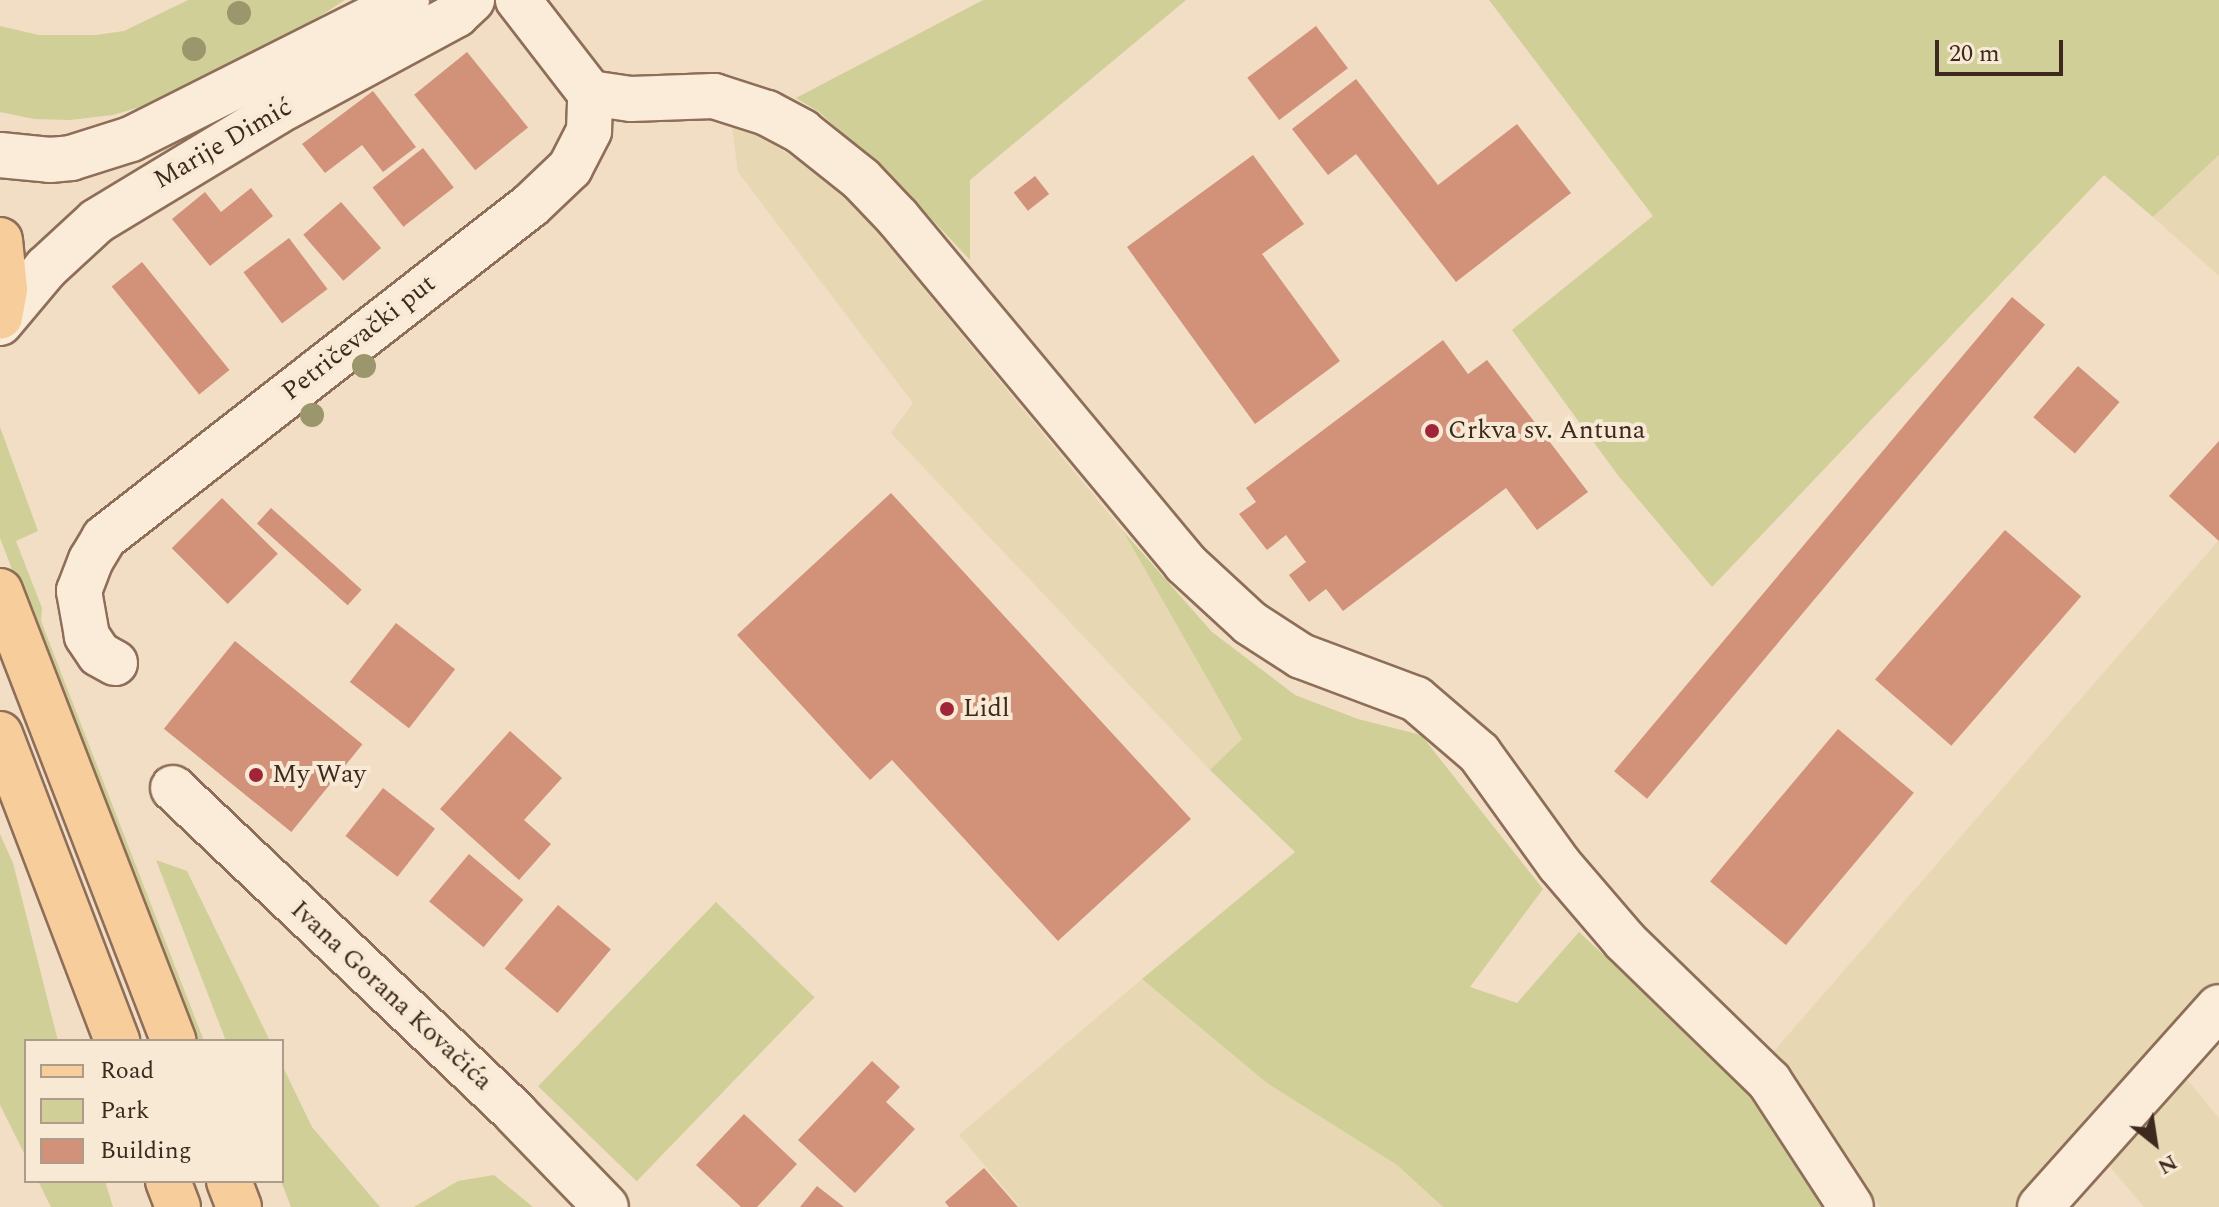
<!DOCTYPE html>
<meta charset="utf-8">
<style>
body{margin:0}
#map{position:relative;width:2219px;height:1207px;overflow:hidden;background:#f1dec5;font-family:Spectral,serif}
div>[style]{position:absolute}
.farmland>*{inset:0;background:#e7d7b2}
.green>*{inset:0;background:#d0cf98;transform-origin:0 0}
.building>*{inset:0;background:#d29179;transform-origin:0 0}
.roads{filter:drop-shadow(2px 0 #8e6e59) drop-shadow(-2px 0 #8e6e59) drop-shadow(0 2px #8e6e59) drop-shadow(0 -2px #8e6e59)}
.street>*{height:44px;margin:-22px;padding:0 22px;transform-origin:22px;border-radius:22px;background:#fbecd9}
.secondary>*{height:44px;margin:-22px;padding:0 22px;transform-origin:22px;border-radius:22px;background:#fbecd9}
.primary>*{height:44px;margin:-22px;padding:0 22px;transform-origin:22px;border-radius:22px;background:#f6cd9b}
.trees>*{width:24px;height:24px;margin:-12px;border-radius:50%;background:#9b966c}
.dots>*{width:22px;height:22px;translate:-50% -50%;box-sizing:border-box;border:4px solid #f8e9d5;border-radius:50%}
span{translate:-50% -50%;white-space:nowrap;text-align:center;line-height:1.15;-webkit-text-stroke:8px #f8e9d5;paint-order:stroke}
.street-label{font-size:26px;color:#3d291e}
.poi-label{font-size:26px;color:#3d291e}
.left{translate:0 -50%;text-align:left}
.legend{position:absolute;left:24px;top:1039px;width:260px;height:144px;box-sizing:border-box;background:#f8e9d5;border:2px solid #ad9c8c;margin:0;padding:10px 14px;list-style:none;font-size:24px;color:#3d291e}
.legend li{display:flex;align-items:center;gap:16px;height:40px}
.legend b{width:40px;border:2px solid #ad9c8c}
.north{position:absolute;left:2115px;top:1103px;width:80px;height:80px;-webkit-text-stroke:6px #f8e9d5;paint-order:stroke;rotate:150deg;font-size:22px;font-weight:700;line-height:32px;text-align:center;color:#3d291e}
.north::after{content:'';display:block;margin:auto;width:28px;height:36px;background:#3d291e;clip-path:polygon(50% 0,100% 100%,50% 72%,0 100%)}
.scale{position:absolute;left:1935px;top:40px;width:128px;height:36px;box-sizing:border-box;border:4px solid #3d291e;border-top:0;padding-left:10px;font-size:24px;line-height:28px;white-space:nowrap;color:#3d291e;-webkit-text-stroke:6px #f8e9d5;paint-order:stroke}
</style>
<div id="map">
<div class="farmland">
<i style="clip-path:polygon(732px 127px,757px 135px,820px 173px,860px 211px,1123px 531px,1243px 739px,1210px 770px,891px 433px,913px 403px,738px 172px)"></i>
<i style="clip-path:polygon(2219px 155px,2219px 276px,2153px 217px)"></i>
<i style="clip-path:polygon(2219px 540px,2219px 983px,2016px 1207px,1880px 1207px,1774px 1051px)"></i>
<i style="clip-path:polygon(1142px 979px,1267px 1083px,1397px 1165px,1443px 1207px,1020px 1207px,959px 1135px)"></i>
<i style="clip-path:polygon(2181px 1072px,2219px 1118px,2219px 1207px,2144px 1207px,2104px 1160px)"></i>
</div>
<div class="green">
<i style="clip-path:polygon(188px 0,345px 0,309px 23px,150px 104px,113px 115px,70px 120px,34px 119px,0 112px,0 26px,39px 35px,96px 35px,124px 31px)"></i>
<i style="clip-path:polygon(983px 0,1186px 0,970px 180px,970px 260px,895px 180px,819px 112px,796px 98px)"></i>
<i style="clip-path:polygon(1489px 0,2219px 0,2219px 155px,2153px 217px,2104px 175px,1712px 587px,1617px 474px,1512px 330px,1653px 216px)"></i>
<i style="clip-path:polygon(0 427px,38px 531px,16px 541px,42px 608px,41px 621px,204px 1041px,193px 1041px,0 538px)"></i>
<i style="clip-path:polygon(1123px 531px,1212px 632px,1295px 695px,1358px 719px,1421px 735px,1543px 889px,1470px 987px,1517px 1003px,1579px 932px,1670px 1017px,1725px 1063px,1782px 1127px,1835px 1207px,1443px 1207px,1397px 1165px,1267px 1083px,1142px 979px,1295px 852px,1210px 770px,1242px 739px)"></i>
<i style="clip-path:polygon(0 834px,13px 863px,58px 1041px,26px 1041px,26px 1157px,0 1105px)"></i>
<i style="clip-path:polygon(156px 860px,187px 871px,270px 1041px,226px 1041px)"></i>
<i style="left:716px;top:902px;width:137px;height:256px;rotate:44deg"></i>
<i style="clip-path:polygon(282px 1065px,312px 1127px,380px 1207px,291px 1207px,281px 1181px)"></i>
<i style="clip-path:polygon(494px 1175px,533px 1207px,414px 1207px,458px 1181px)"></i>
<i style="clip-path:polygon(38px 1181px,105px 1181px,113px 1207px,51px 1207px)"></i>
</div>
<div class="building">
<i style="left:1316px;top:26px;width:53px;height:86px;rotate:53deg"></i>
<i style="left:467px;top:52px;width:97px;height:68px;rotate:51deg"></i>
<i style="clip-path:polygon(1356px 79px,1438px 185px,1517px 124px,1571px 193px,1456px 282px,1356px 154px,1328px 175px,1292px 129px)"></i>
<i style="clip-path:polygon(373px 91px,416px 147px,383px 172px,362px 145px,325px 173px,302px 144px)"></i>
<i style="left:423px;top:148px;width:50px;height:64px;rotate:52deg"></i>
<i style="clip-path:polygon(1253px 155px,1304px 224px,1262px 254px,1340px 361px,1255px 424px,1127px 247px)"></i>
<i style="left:1035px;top:176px;width:23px;height:27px;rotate:52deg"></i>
<i style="clip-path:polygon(251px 188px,273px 216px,210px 266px,172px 219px,205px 192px,221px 212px)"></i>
<i style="left:341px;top:202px;width:61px;height:50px;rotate:49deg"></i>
<i style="left:289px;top:238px;width:64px;height:57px;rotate:53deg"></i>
<i style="left:142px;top:262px;width:139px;height:39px;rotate:51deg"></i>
<i style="left:2012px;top:297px;width:43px;height:619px;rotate:40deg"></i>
<i style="clip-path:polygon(1443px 340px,1468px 374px,1487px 360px,1588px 492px,1537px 530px,1506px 488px,1343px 611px,1326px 589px,1309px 602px,1289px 575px,1306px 562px,1286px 535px,1267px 550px,1239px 514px,1256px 502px,1246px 488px)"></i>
<i style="left:2078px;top:366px;width:55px;height:68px;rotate:41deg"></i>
<i style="clip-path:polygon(2219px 441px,2219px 541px,2169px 496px)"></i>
<i style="clip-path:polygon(891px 493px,1191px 819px,1058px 941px,892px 760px,870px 780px,737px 635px)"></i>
<i style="left:222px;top:498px;width:79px;height:71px;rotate:45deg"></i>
<i style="left:271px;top:508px;width:122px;height:21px;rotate:42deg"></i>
<i style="left:2005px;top:530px;width:101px;height:198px;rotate:41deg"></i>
<i style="left:396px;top:623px;width:75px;height:75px;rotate:38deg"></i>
<i style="left:235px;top:641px;width:164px;height:113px;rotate:39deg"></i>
<i style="left:1838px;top:729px;width:99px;height:199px;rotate:40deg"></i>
<i style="clip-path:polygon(510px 731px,562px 778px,524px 820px,551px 844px,519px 880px,440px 809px)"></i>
<i style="left:383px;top:788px;width:66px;height:61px;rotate:38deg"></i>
<i style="left:469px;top:854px;width:71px;height:62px;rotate:40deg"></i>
<i style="left:558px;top:905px;width:69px;height:83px;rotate:40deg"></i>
<i style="clip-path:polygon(872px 1061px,900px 1087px,886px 1102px,915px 1129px,855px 1193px,798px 1140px)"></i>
<i style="clip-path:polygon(744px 1114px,797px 1164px,757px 1207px,741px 1207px,696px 1165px)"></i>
<i style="clip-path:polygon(984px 1168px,1018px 1207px,949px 1207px,945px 1202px)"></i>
<i style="clip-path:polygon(817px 1186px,844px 1207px,800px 1207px)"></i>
</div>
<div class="roads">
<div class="street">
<i style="left:590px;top:93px;width:41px;rotate:8.3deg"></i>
<i style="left:631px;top:99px;width:83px;rotate:-2.1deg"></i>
<i style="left:714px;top:96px;width:56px;rotate:17.8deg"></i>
<i style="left:767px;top:113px;width:40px;rotate:28deg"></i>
<i style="left:802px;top:132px;width:75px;rotate:38.5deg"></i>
<i style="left:861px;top:179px;width:54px;rotate:46.5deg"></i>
<i style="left:898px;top:218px;width:449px;rotate:50.2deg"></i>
<i style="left:1185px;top:563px;width:88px;rotate:42.7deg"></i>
<i style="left:1250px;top:623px;width:61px;rotate:32.9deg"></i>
<i style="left:1301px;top:656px;width:123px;rotate:20.5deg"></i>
<i style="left:1416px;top:699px;width:83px;rotate:40.6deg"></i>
<i style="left:1479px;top:753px;width:137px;rotate:54.2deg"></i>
<i style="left:1559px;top:864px;width:101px;rotate:49.4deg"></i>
<i style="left:1625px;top:941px;width:201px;rotate:44.2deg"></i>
<i style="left:1769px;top:1081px;width:150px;rotate:56.9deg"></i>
<i style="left:115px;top:663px;width:18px;rotate:-151deg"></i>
<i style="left:99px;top:654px;width:22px;rotate:-124deg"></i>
<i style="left:87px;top:636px;width:46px;rotate:-100.1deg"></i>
<i style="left:79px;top:591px;width:33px;rotate:-69deg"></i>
<i style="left:91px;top:560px;width:26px;rotate:-59deg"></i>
<i style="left:104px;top:538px;width:541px;rotate:-37.95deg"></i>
<i style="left:531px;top:205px;width:54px;rotate:-43.5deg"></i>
<i style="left:570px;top:168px;width:42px;rotate:-62.8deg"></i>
<i style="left:589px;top:131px;width:38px;rotate:-88deg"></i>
<i style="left:590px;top:93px;width:118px;rotate:-127.7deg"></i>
<i style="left:173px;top:788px;width:473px;rotate:43.5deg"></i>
<i style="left:516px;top:1114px;width:129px;rotate:45.9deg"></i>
<i style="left:2040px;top:1207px;width:268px;rotate:-48.2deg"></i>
</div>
<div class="secondary">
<i style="left:0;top:155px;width:50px;rotate:5.7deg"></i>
<i style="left:50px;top:160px;width:21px;rotate:-5deg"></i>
<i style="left:71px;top:158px;width:63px;rotate:-17.6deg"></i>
<i style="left:131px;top:139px;width:309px;rotate:-26.7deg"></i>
<i style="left:0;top:323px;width:72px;rotate:-50.1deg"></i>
<i style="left:46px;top:268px;width:69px;rotate:-42.7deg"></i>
<i style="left:97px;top:221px;width:208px;rotate:-31.2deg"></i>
<i style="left:275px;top:113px;width:206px;rotate:-28.4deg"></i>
<i style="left:456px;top:15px;width:22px;rotate:-43deg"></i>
</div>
<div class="primary">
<i style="left:0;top:240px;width:49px;rotate:84.2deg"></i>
<i style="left:5px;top:289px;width:28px;rotate:100deg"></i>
<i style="left:0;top:591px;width:482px;rotate:68.9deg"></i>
<i style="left:0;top:734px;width:329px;rotate:69.1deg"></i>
<i style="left:168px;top:1181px;width:28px;rotate:69deg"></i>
<i style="left:229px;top:1181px;width:28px;rotate:69deg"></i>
</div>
</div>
<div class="trees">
<i style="left:239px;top:13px"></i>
<i style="left:194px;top:49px"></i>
<i style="left:364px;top:366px"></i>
<i style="left:312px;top:415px"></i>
</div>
<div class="dots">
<i style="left:1432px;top:431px;background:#a12538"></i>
<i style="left:947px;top:709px;background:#a12538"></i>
<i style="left:256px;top:775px;background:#a12538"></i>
</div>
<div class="street-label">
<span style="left:223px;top:144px;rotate:-30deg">Marije Dimić</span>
<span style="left:359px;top:338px;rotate:-38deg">Petričevački put</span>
<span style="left:391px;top:996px;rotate:43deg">Ivana Gorana Kovačića</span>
</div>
<div class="poi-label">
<span class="left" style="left:1448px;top:431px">Crkva sv. Antuna</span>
<span class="left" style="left:963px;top:709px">Lidl</span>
<span class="left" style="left:272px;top:775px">My Way</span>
</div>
<ul class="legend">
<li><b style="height:10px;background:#f6cd9b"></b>Road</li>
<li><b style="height:22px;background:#d0cf98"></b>Park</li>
<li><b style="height:22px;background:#d29179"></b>Building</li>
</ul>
<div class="north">N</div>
<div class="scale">20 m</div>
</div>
